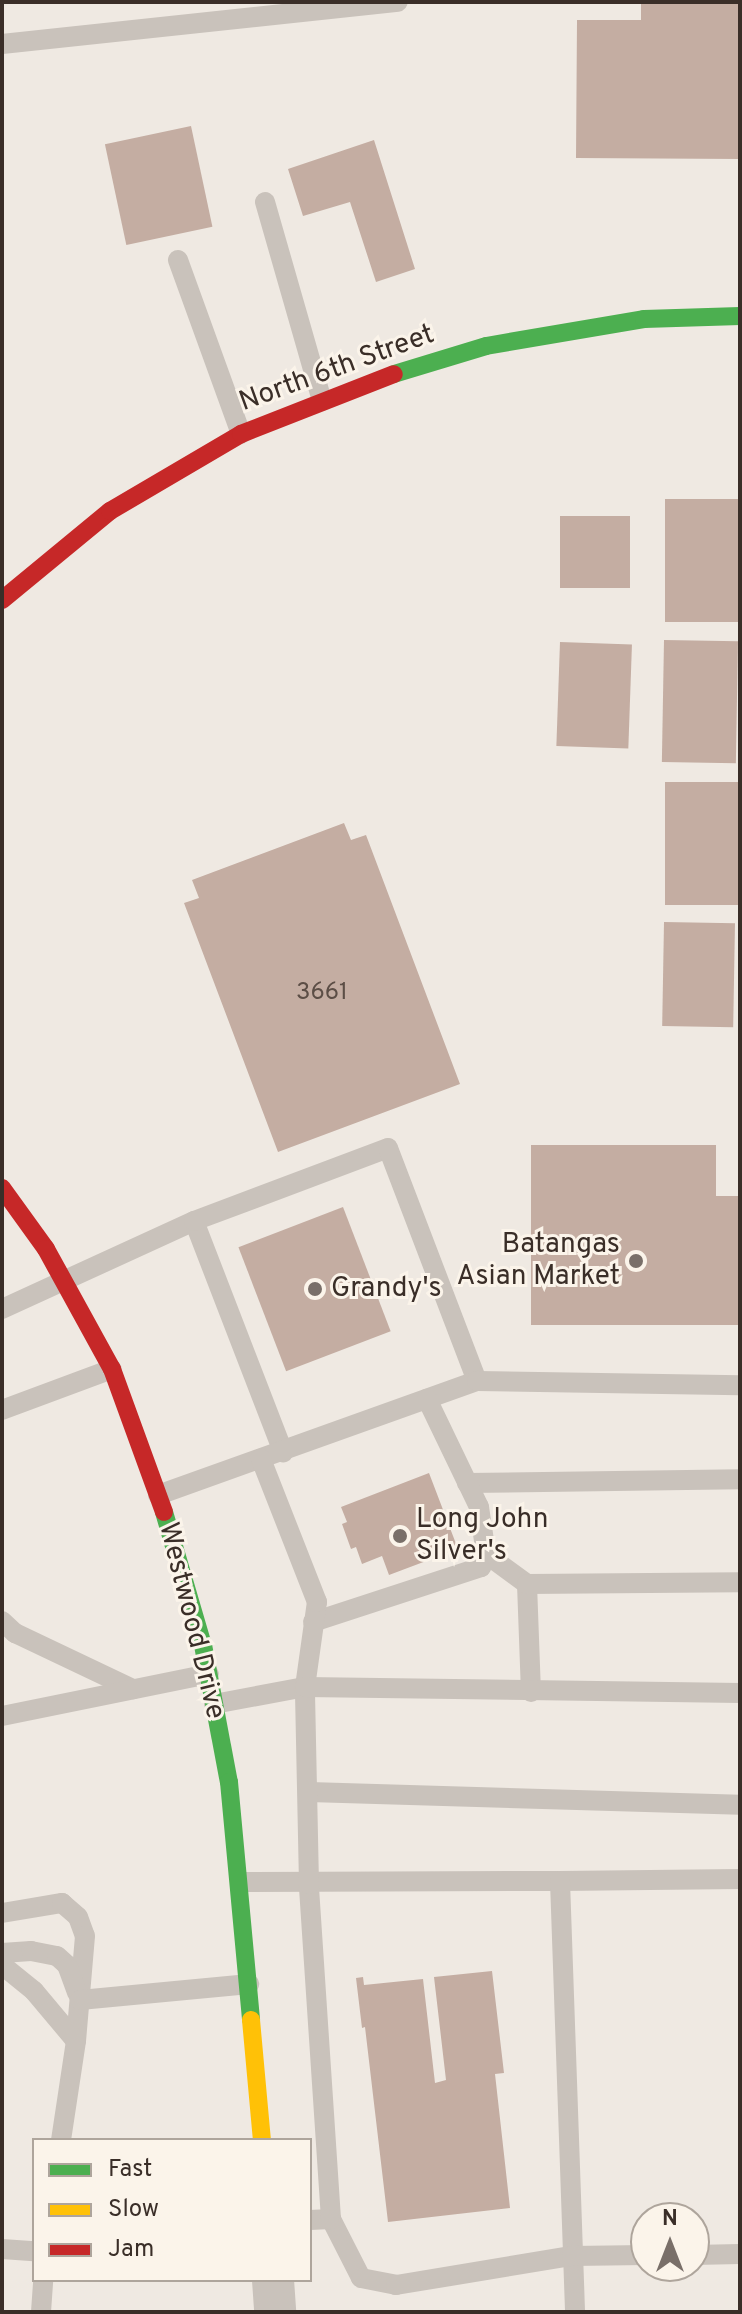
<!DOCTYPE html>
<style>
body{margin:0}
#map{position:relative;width:742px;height:2314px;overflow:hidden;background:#efe9e2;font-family:Overpass,sans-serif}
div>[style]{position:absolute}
.building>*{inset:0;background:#c4ada2;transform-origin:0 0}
.lane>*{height:20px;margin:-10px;padding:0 10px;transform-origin:10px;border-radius:10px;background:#c9c2bb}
.street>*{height:42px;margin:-21px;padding:0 21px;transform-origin:21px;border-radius:21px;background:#c9c2bb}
.fast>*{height:18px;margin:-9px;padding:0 9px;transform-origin:9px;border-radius:9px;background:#4caf50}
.slow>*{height:18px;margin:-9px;padding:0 9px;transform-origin:9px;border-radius:9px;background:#ffc107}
.jam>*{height:18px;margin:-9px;padding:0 9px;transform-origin:9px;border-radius:9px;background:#c62828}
.dots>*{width:22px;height:22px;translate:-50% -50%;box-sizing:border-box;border:4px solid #fbf4ea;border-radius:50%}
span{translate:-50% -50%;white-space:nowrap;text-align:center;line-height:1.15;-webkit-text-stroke:6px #fbf4ea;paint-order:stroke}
.number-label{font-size:24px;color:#5c4e46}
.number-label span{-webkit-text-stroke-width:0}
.street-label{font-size:28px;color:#3a2e28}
.poi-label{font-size:28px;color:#3a2e28}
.right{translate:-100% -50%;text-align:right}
.left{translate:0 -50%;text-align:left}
.frame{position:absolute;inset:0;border:4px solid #3a2e28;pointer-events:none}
.legend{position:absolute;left:32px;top:2138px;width:280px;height:144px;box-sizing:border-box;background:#fbf4ea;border:2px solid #aea59c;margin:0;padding:10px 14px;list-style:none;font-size:24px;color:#3a2e28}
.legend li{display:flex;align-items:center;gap:16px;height:40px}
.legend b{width:40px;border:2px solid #aea59c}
.north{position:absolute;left:630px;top:2202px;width:80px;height:80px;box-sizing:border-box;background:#fbf4ea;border:2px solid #aea59c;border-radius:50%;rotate:0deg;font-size:22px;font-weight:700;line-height:32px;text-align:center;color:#3a2e28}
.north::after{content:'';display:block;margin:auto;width:28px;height:36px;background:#796f69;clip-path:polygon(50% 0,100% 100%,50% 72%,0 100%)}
</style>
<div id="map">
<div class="building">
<i style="clip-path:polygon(641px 2px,740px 2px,740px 159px,576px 158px,577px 20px,641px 20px)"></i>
<i style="left:191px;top:126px;width:103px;height:88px;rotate:78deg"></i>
<i style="clip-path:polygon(374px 140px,415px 269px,376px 282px,350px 202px,303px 216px,288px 169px)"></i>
<i style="left:665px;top:499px;width:74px;height:123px"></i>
<i style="left:560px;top:516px;width:70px;height:72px"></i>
<i style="left:664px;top:640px;width:74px;height:122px;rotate:1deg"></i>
<i style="left:560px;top:642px;width:72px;height:104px;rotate:2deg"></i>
<i style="left:665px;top:782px;width:74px;height:123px"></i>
<i style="clip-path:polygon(344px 823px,351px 840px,366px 835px,460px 1084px,278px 1152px,184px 903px,199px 898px,192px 880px)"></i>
<i style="left:664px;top:922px;width:71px;height:104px;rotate:1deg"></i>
<i style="clip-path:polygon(531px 1145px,716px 1145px,716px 1196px,740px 1196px,740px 1325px,531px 1325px)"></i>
<i style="left:343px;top:1207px;width:133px;height:112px;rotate:69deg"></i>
<i style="clip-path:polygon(429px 1473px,458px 1549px,389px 1575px,382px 1556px,362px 1564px,356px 1547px,351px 1549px,342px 1524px,347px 1522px,341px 1507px)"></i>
<i style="clip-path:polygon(492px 1971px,504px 2073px,495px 2074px,510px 2208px,388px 2222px,365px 2027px,362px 2028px,356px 1978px,363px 1977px,364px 1985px,423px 1979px,435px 2083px,446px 2080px,434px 1977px)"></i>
</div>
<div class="lane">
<i style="left:2px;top:44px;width:398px;rotate:-6.1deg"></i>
<i style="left:265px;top:202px;width:207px;rotate:74deg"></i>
<i style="left:178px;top:260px;width:185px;rotate:70.1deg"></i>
<i style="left:194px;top:1221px;width:248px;rotate:68.9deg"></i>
<i style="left:2px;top:1309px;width:211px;rotate:-24.6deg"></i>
<i style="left:194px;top:1221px;width:207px;rotate:-20.6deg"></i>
<i style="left:388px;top:1148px;width:249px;rotate:69.1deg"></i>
<i style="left:2px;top:1410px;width:117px;rotate:-20.4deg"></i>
<i style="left:467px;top:1483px;width:273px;rotate:-0.8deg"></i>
<i style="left:158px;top:1495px;width:339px;rotate:-19.7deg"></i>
<i style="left:477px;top:1381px;width:263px;rotate:0.9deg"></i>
<i style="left:486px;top:1554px;width:51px;rotate:36.2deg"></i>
<i style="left:527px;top:1584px;width:108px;rotate:87.9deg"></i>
<i style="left:527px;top:1584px;width:213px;rotate:-0.5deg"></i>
<i style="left:2px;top:1621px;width:18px;rotate:43deg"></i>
<i style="left:15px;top:1633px;width:131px;rotate:25.4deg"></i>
<i style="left:313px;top:1622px;width:177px;rotate:-18.1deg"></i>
<i style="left:481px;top:1567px;width:14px;rotate:-69deg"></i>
<i style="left:486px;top:1554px;width:48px;rotate:-98.5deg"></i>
<i style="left:479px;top:1507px;width:120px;rotate:-115.7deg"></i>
<i style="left:214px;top:1704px;width:93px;rotate:-10.6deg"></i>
<i style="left:305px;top:1687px;width:86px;rotate:-82deg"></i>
<i style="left:317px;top:1602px;width:154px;rotate:-111.4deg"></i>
<i style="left:2px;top:1716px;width:211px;rotate:-11.5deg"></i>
<i style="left:309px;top:1792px;width:431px;rotate:1.7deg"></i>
<i style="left:560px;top:1881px;width:180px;rotate:-0.6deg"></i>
<i style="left:240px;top:1882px;width:320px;rotate:-0.2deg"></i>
<i style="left:560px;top:1881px;width:431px;rotate:88deg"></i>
<i style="left:2px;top:1913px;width:61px;rotate:-9.5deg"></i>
<i style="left:62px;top:1903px;width:21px;rotate:41deg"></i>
<i style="left:78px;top:1917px;width:20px;rotate:70deg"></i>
<i style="left:85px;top:1936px;width:105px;rotate:94.9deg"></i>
<i style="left:76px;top:2041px;width:100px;rotate:98.6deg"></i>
<i style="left:2px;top:1953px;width:29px;rotate:-4deg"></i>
<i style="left:31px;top:1951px;width:26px;rotate:11deg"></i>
<i style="left:57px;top:1956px;width:13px;rotate:42deg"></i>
<i style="left:67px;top:1965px;width:30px;rotate:70deg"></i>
<i style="left:2px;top:1965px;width:41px;rotate:39.1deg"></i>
<i style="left:34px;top:1991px;width:65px;rotate:50deg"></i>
<i style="left:80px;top:2000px;width:170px;rotate:-5.4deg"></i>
<i style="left:331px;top:2219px;width:66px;rotate:63deg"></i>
<i style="left:361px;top:2278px;width:36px;rotate:11deg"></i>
<i style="left:396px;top:2285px;width:178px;rotate:-9.4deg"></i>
<i style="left:572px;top:2256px;width:74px;rotate:-0.8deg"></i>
<i style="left:310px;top:2220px;width:21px;rotate:-3deg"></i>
<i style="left:331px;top:2219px;width:336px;rotate:-93.8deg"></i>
<i style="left:309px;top:1884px;width:197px;rotate:-91.2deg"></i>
<i style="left:305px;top:1687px;width:435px;rotate:0.8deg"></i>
<i style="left:2px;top:2249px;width:32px;rotate:4deg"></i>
<i style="left:694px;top:2255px;width:46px;rotate:-1.2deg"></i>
<i style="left:41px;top:2312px;width:32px;rotate:-86deg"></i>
</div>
<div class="street">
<i style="left:273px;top:2280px;width:32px;rotate:86deg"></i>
</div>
<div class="fast">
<i style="left:394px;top:374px;width:96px;rotate:-16.9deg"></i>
<i style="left:486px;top:346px;width:160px;rotate:-9.7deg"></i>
<i style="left:644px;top:319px;width:96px;rotate:-1.8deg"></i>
<i style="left:164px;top:1512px;width:139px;rotate:73.7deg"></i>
<i style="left:203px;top:1645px;width:139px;rotate:79.3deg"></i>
<i style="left:229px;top:1782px;width:239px;rotate:84.7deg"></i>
</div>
<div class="slow">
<i style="left:251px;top:2020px;width:121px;rotate:84.8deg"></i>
</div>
<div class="jam">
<i style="left:2px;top:600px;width:140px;rotate:-39.5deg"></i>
<i style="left:110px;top:511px;width:152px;rotate:-30.4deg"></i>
<i style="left:241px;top:434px;width:164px;rotate:-21.4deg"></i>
<i style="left:2px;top:1188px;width:75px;rotate:54.2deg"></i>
<i style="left:46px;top:1249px;width:137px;rotate:61.2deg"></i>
<i style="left:112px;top:1369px;width:152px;rotate:70deg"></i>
</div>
<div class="dots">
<i style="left:636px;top:1261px;background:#796f69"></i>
<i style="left:315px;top:1289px;background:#796f69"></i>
<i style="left:400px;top:1536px;background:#796f69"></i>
</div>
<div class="number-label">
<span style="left:322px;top:994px">3661</span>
</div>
<div class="street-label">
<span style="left:337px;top:369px;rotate:-20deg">North 6th Street</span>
<span style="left:191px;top:1621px;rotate:76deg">Westwood Drive</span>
</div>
<div class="poi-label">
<span class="right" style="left:620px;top:1261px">Batangas<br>Asian Market</span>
<span class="left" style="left:331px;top:1289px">Grandy's</span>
<span class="left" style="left:416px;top:1536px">Long John<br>Silver's</span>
</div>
<div class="frame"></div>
<ul class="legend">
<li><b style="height:10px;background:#4caf50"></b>Fast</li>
<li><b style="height:10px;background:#ffc107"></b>Slow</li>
<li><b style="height:10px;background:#c62828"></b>Jam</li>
</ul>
<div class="north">N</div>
</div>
